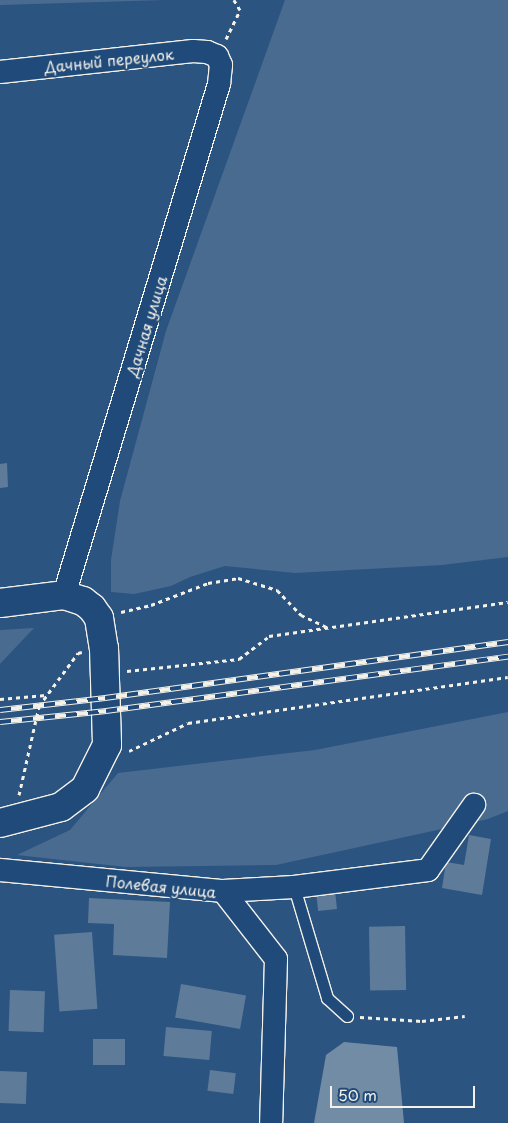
<!DOCTYPE html>
<meta charset="utf-8">
<style>
body{margin:0}
#map{position:relative;width:508px;height:1123px;overflow:hidden;background:#2c5481;font-family:"Playpen Sans",sans-serif}
div>[style]{position:absolute}
.green>*{inset:0;background:#496b90}
.water>*{inset:0;background:#738ca6}
.building>*{inset:0;background:#5e7b9a;transform-origin:0 0}
.path>*{height:3px;margin-top:-1.5px;transform-origin:0;background:repeating-linear-gradient(90deg,#f4f1e8 0 4px,transparent 0 8px)}
.roads{filter:drop-shadow(1px 0 #f4f1e8) drop-shadow(-1px 0 #f4f1e8) drop-shadow(0 1px #f4f1e8) drop-shadow(0 -1px #f4f1e8)}
.service>*{height:11px;margin:-5.5px;padding:0 5.5px;transform-origin:5.5px;border-radius:5.5px;background:#1f4a7a}
.minor>*{height:22px;margin:-11px;padding:0 11px;transform-origin:11px;border-radius:11px;background:#1f4a7a}
.tertiary>*{height:28px;margin:-14px;padding:0 14px;transform-origin:14px;border-radius:14px;background:#1f4a7a}
.rail>*{height:5.5px;margin-top:-2.75px;transform-origin:0;background:repeating-linear-gradient(90deg,#1f4a7a 0 11px,#f4f1e8 0 22px);box-sizing:border-box;border-block:1px solid #f4f1e8}
span{translate:-50% -50%;white-space:nowrap;text-align:center;line-height:1.15;-webkit-text-stroke:4px #1f4a7a;paint-order:stroke}
.street-label{font-size:15px;color:#f4f1e8}
.scale{position:absolute;left:330px;top:1086px;width:145px;height:22px;box-sizing:border-box;border:2px solid #f4f1e8;border-top:0;padding-left:6px;font-size:15px;line-height:18px;white-space:nowrap;color:#f4f1e8;-webkit-text-stroke:4px #1f4a7a;paint-order:stroke}
</style>
<div id="map">
<div class="green">
<i style="clip-path:polygon(0 0,166px 0,0 5px)"></i>
<i style="clip-path:polygon(285px 0,508px 0,508px 557px,442px 565px,295px 573px,225px 566px,190px 577px,171px 586px,134px 594px,111px 592px,111px 560px,120px 501px,166px 331px)"></i>
<i style="clip-path:polygon(34px 628px,0 664px,0 630px)"></i>
<i style="clip-path:polygon(508px 712px,508px 811px,488px 819px,276px 865px,126px 867px,17px 855px,70px 830px,118px 773px,315px 750px)"></i>
</div>
<div class="water">
<i style="clip-path:polygon(344px 1042px,397px 1047px,404px 1123px,314px 1123px,326px 1055px)"></i>
</div>
<div class="building">
<i style="clip-path:polygon(7px 463px,8px 487px,0 488px,0 464px)"></i>
<i style="clip-path:polygon(469px 835px,491px 839px,482px 895px,442px 888px,446px 862px,464px 865px)"></i>
<i style="left:335px;top:890px;width:19px;height:19px;rotate:84deg"></i>
<i style="clip-path:polygon(89px 898px,170px 902px,167px 958px,113px 955px,114px 924px,88px 923px)"></i>
<i style="left:405px;top:926px;width:64px;height:36px;rotate:89deg"></i>
<i style="left:92px;top:932px;width:77px;height:38px;rotate:86deg"></i>
<i style="left:181px;top:984px;width:66px;height:34px;rotate:10deg"></i>
<i style="left:10px;top:990px;width:35px;height:41px;rotate:2deg"></i>
<i style="left:166px;top:1027px;width:46px;height:29px;rotate:5deg"></i>
<i style="left:93px;top:1039px;width:32px;height:26px"></i>
<i style="left:210px;top:1070px;width:26px;height:21px;rotate:7deg"></i>
<i style="left:0;top:1071px;width:27px;height:32px;rotate:2deg"></i>
</div>
<div class="path">
<i style="left:226px;top:39px;width:32px;rotate:-64deg"></i>
<i style="left:240px;top:10px;width:12px;rotate:-121deg"></i>
<i style="left:121px;top:612px;width:31px;rotate:-13deg"></i>
<i style="left:151px;top:605px;width:61px;rotate:-21.1deg"></i>
<i style="left:208px;top:583px;width:30px;rotate:-9deg"></i>
<i style="left:238px;top:578px;width:41px;rotate:17.1deg"></i>
<i style="left:277px;top:590px;width:35px;rotate:46deg"></i>
<i style="left:301px;top:615px;width:29px;rotate:25deg"></i>
<i style="left:127px;top:671px;width:113px;rotate:-6.1deg"></i>
<i style="left:239px;top:659px;width:38px;rotate:-37deg"></i>
<i style="left:269px;top:636px;width:241px;rotate:-8.1deg"></i>
<i style="left:0;top:699px;width:46px;rotate:-5deg"></i>
<i style="left:129px;top:751px;width:65px;rotate:-25.4deg"></i>
<i style="left:188px;top:723px;width:323px;rotate:-8.2deg"></i>
<i style="left:19px;top:795px;width:91px;rotate:-77.3deg"></i>
<i style="left:39px;top:706px;width:66px;rotate:-53.7deg"></i>
<i style="left:78px;top:653px;width:4px;rotate:-14deg"></i>
<i style="left:360px;top:1017px;width:62px;rotate:3.7deg"></i>
<i style="left:422px;top:1021px;width:43px;rotate:-6.6deg"></i>
</div>
<div class="roads">
<div class="service">
<i style="left:294px;top:887px;width:116px;rotate:73.4deg"></i>
<i style="left:327px;top:998px;width:27px;rotate:42deg"></i>
</div>
<div class="minor">
<i style="left:0;top:72px;width:194px;rotate:-6.2deg"></i>
<i style="left:193px;top:51px;width:14px;rotate:4deg"></i>
<i style="left:207px;top:52px;width:11px;rotate:22deg"></i>
<i style="left:217px;top:56px;width:10px;rotate:66deg"></i>
<i style="left:221px;top:65px;width:19px;rotate:96deg"></i>
<i style="left:219px;top:84px;width:534px;rotate:106.87deg"></i>
<i style="left:0;top:870px;width:224px;rotate:5.4deg"></i>
<i style="left:223px;top:891px;width:86px;rotate:52.1deg"></i>
<i style="left:276px;top:959px;width:164px;rotate:91.7deg"></i>
<i style="left:223px;top:891px;width:71px;rotate:-3.2deg"></i>
<i style="left:294px;top:887px;width:135px;rotate:-7.2deg"></i>
<i style="left:428px;top:870px;width:80px;rotate:-54.7deg"></i>
</div>
<div class="tertiary">
<i style="left:0;top:603px;width:64px;rotate:-7.1deg"></i>
<i style="left:64px;top:595px;width:20px;rotate:18deg"></i>
<i style="left:83px;top:601px;width:11px;rotate:38deg"></i>
<i style="left:92px;top:608px;width:12px;rotate:55deg"></i>
<i style="left:99px;top:618px;width:30px;rotate:81deg"></i>
<i style="left:104px;top:648px;width:97px;rotate:88.2deg"></i>
<i style="left:107px;top:745px;width:49px;rotate:116.6deg"></i>
<i style="left:85px;top:789px;width:30px;rotate:143deg"></i>
<i style="left:61px;top:807px;width:63px;rotate:165.3deg"></i>
</div>
</div>
<div class="rail">
<i style="left:0;top:710px;width:106px;rotate:-6.5deg"></i>
<i style="left:105px;top:698px;width:407px;rotate:-7.9deg"></i>
<i style="left:0;top:722px;width:107px;rotate:-5.9deg"></i>
<i style="left:106px;top:711px;width:406px;rotate:-7.7deg"></i>
</div>
<div class="street-label">
<span style="left:109px;top:60px;rotate:-6deg">Дачный переулок</span>
<span style="left:146px;top:326px;rotate:-73deg">Дачная улица</span>
<span style="left:161px;top:886px;rotate:6deg">Полевая улица</span>
</div>
<div class="scale">50 m</div>
</div>
